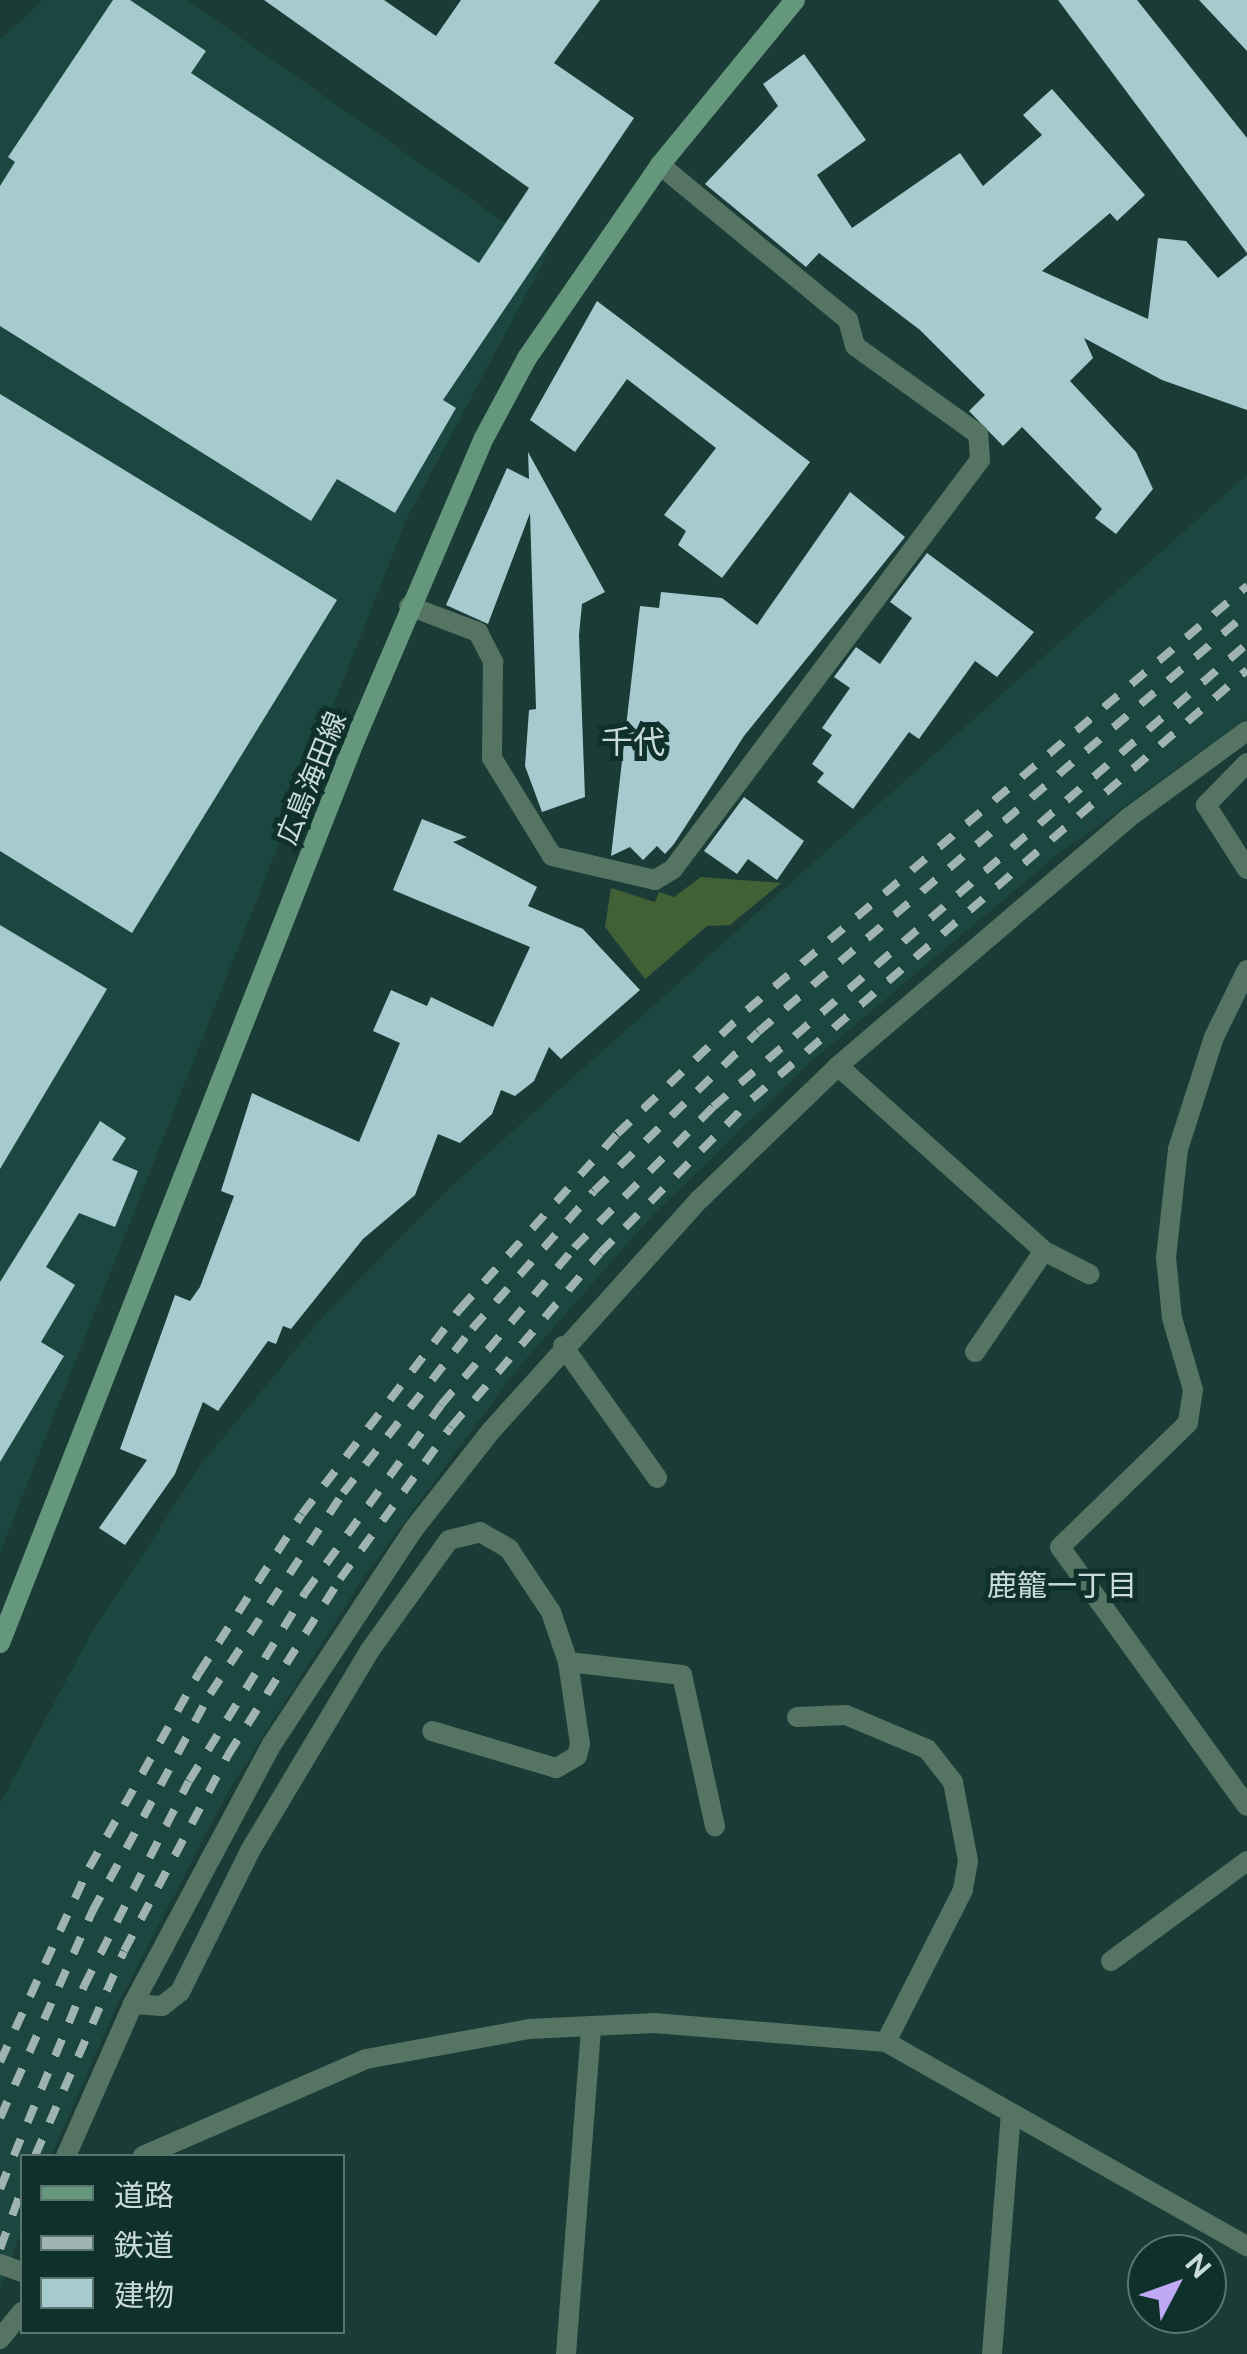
<!DOCTYPE html>
<meta charset="utf-8">
<style>
body{margin:0}
#map{position:relative;width:1247px;height:2354px;overflow:hidden;background:#1b3b36;font-family:"Public Sans","Noto Sans JP",sans-serif}
div>[style]{position:absolute}
.built>*{inset:0;background:#1c4741}
.green>*{inset:0;background:#426036}
.building>*{inset:0;background:#a6cbcf}
.minor>*{height:20px;margin:-10px;padding:0 10px;transform-origin:10px;border-radius:10px;background:#557463}
.secondary>*{height:20px;margin:-10px;padding:0 10px;transform-origin:10px;border-radius:10px;background:#65977c}
.rail>*{height:8px;margin-top:-4px;transform-origin:0;background:repeating-linear-gradient(90deg,#9fb4b0 0 18px,transparent 0 36px)}
span{translate:-50% -50%;white-space:nowrap;text-align:center;line-height:1.15;-webkit-text-stroke:10px #10302c;paint-order:stroke}
.street-label{font-size:28px;color:#c9dbd7}
.neighbourhood-label{font-size:30px;color:#c9dbd7}
.quarter-label{font-size:32px;color:#c9dbd7}
.legend{position:absolute;left:20px;top:2154px;width:325px;height:180px;box-sizing:border-box;background:#10302c;border:2px solid #5a7470;margin:0;padding:12px 18px;list-style:none;font-size:30px;color:#c9dbd7}
.legend li{display:flex;align-items:center;gap:20px;height:50px}
.legend b{width:50px;border:2px solid #5a7470}
.north{position:absolute;left:1127px;top:2234px;width:100px;height:100px;box-sizing:border-box;background:#10302c;border:2px solid #5a7470;border-radius:50%;rotate:49deg;font-size:28px;font-weight:700;line-height:40px;text-align:center;color:#c9dbd7}
.north::after{content:'';display:block;margin:auto;width:35px;height:45px;background:#bfa9f4;clip-path:polygon(50% 0,100% 100%,50% 72%,0 100%)}
</style>
<div id="map">
<div class="built">
<i style="clip-path:polygon(43px 0,187px 0,548px 253px,407px 518px,0 1553px,0 40px)"></i>
<i style="clip-path:polygon(1247px 475px,1247px 718px,1053px 858px,806px 1066px,648px 1220px,518px 1368px,363px 1578px,228px 1792px,118px 2003px,51px 2156px,22px 2156px,22px 2230px,0 2289px,0 1804px,92px 1632px,203px 1462px,325px 1314px,455px 1183px)"></i>
</div>
<div class="green">
<i style="clip-path:polygon(701px 877px,781px 883px,730px 925px,707px 926px,645px 979px,605px 927px,611px 888px,655px 902px,659px 892px,674px 897px)"></i>
</div>
<div class="building">
<i style="clip-path:polygon(113px 0,130px 0,206px 51px,191px 73px,479px 263px,529px 188px,264px 0,384px 0,436px 36px,461px 0,600px 0,554px 63px,634px 118px,443px 400px,456px 408px,395px 513px,337px 479px,311px 521px,0 326px,0 186px,15px 162px,8px 157px)"></i>
<i style="clip-path:polygon(1058px 0,1137px 0,1247px 138px,1247px 253px)"></i>
<i style="clip-path:polygon(1199px 0,1247px 0,1247px 51px)"></i>
<i style="clip-path:polygon(804px 54px,866px 140px,817px 175px,852px 228px,960px 153px,983px 186px,1042px 135px,1023px 115px,1052px 89px,1145px 195px,1117px 221px,1110px 213px,1042px 271px,1148px 319px,1158px 238px,1186px 241px,1218px 278px,1247px 255px,1247px 410px,1162px 380px,1084px 338px,1093px 358px,1070px 381px,1136px 452px,1153px 489px,1116px 534px,1095px 518px,1102px 509px,1022px 427px,1003px 446px,969px 411px,985px 395px,920px 330px,819px 253px,806px 267px,705px 184px,778px 106px,763px 84px)"></i>
<i style="clip-path:polygon(597px 301px,810px 462px,722px 578px,678px 545px,686px 531px,664px 515px,716px 448px,627px 379px,575px 452px,530px 420px)"></i>
<i style="clip-path:polygon(0 394px,337px 600px,132px 933px,0 851px)"></i>
<i style="clip-path:polygon(528px 452px,605px 592px,582px 604px,579px 635px,585px 797px,542px 812px,525px 766px,529px 710px,536px 709px,530px 513px,488px 624px,446px 605px,507px 468px,529px 479px)"></i>
<i style="clip-path:polygon(850px 492px,905px 537px,744px 736px,674px 844px,665px 854px,657px 846px,643px 860px,630px 847px,611px 856px,640px 606px,659px 608px,661px 592px,722px 598px,757px 625px)"></i>
<i style="clip-path:polygon(927px 553px,1034px 632px,997px 677px,975px 661px,919px 739px,909px 732px,853px 809px,817px 782px,824px 773px,812px 764px,832px 735px,822px 728px,850px 688px,834px 677px,856px 647px,880px 664px,912px 618px,890px 602px)"></i>
<i style="clip-path:polygon(744px 797px,804px 841px,777px 880px,748px 859px,737px 874px,704px 851px)"></i>
<i style="clip-path:polygon(422px 819px,467px 837px,453px 842px,537px 887px,528px 906px,583px 929px,640px 990px,561px 1059px,549px 1047px,534px 1081px,515px 1096px,501px 1090px,492px 1114px,460px 1143px,438px 1134px,415px 1195px,363px 1239px,291px 1329px,283px 1326px,276px 1344px,268px 1341px,218px 1411px,203px 1402px,175px 1474px,125px 1545px,99px 1528px,147px 1460px,120px 1449px,175px 1295px,190px 1301px,200px 1287px,234px 1196px,221px 1191px,252px 1093px,359px 1142px,400px 1043px,373px 1031px,391px 990px,427px 1006px,431px 997px,493px 1027px,530px 947px,393px 890px)"></i>
<i style="clip-path:polygon(0 925px,107px 989px,0 1169px)"></i>
<i style="clip-path:polygon(100px 1121px,126px 1138px,112px 1160px,138px 1171px,115px 1227px,79px 1213px,46px 1267px,75px 1285px,41px 1342px,64px 1356px,0 1462px,0 1282px)"></i>
</div>
<div class="minor">
<i style="left:409px;top:606px;width:74px;rotate:20.6deg"></i>
<i style="left:478px;top:632px;width:34px;rotate:63deg"></i>
<i style="left:493px;top:662px;width:96px;rotate:90.6deg"></i>
<i style="left:492px;top:758px;width:115px;rotate:58.5deg"></i>
<i style="left:552px;top:856px;width:106px;rotate:13.1deg"></i>
<i style="left:655px;top:880px;width:21px;rotate:-31deg"></i>
<i style="left:673px;top:869px;width:511px;rotate:-53.11deg"></i>
<i style="left:980px;top:460px;width:26px;rotate:-94deg"></i>
<i style="left:978px;top:434px;width:151px;rotate:-144.4deg"></i>
<i style="left:855px;top:346px;width:27px;rotate:-105deg"></i>
<i style="left:848px;top:320px;width:244px;rotate:-140.5deg"></i>
<i style="left:1247px;top:763px;width:59px;rotate:134.3deg"></i>
<i style="left:1206px;top:805px;width:76px;rotate:57.4deg"></i>
<i style="left:1247px;top:970px;width:75px;rotate:116.2deg"></i>
<i style="left:1214px;top:1037px;width:118px;rotate:107.8deg"></i>
<i style="left:1178px;top:1149px;width:109px;rotate:96.3deg"></i>
<i style="left:1166px;top:1257px;width:61px;rotate:84.4deg"></i>
<i style="left:1172px;top:1318px;width:75px;rotate:73.7deg"></i>
<i style="left:1193px;top:1390px;width:33px;rotate:99deg"></i>
<i style="left:1188px;top:1423px;width:178px;rotate:135.9deg"></i>
<i style="left:1060px;top:1547px;width:319px;rotate:54.2deg"></i>
<i style="left:838px;top:1066px;width:277px;rotate:41.9deg"></i>
<i style="left:1044px;top:1251px;width:51px;rotate:27.1deg"></i>
<i style="left:563px;top:1346px;width:162px;rotate:54.5deg"></i>
<i style="left:975px;top:1352px;width:122px;rotate:-55.7deg"></i>
<i style="left:568px;top:1662px;width:115px;rotate:6.5deg"></i>
<i style="left:682px;top:1675px;width:155px;rotate:77.7deg"></i>
<i style="left:797px;top:1717px;width:49px;rotate:-2.3deg"></i>
<i style="left:846px;top:1715px;width:88px;rotate:22.8deg"></i>
<i style="left:927px;top:1749px;width:42px;rotate:51.8deg"></i>
<i style="left:953px;top:1782px;width:80px;rotate:79.2deg"></i>
<i style="left:968px;top:1861px;width:29px;rotate:100deg"></i>
<i style="left:963px;top:1890px;width:170px;rotate:116.9deg"></i>
<i style="left:1111px;top:1961px;width:169px;rotate:-36.3deg"></i>
<i style="left:133px;top:2004px;width:29px;rotate:4deg"></i>
<i style="left:162px;top:2006px;width:23px;rotate:-38deg"></i>
<i style="left:180px;top:1992px;width:160px;rotate:-63.6deg"></i>
<i style="left:251px;top:1849px;width:232px;rotate:-59.1deg"></i>
<i style="left:370px;top:1650px;width:135px;rotate:-54.3deg"></i>
<i style="left:449px;top:1540px;width:32px;rotate:-14deg"></i>
<i style="left:480px;top:1532px;width:34px;rotate:30deg"></i>
<i style="left:509px;top:1549px;width:76px;rotate:56.3deg"></i>
<i style="left:551px;top:1612px;width:53px;rotate:71.2deg"></i>
<i style="left:568px;top:1662px;width:83px;rotate:81.7deg"></i>
<i style="left:580px;top:1744px;width:12px;rotate:104deg"></i>
<i style="left:577px;top:1756px;width:24px;rotate:150deg"></i>
<i style="left:556px;top:1768px;width:129px;rotate:-163.4deg"></i>
<i style="left:66px;top:2156px;width:166px;rotate:-66.2deg"></i>
<i style="left:133px;top:2004px;width:295px;rotate:-61.9deg"></i>
<i style="left:272px;top:1744px;width:256px;rotate:-56.6deg"></i>
<i style="left:413px;top:1530px;width:125px;rotate:-51.8deg"></i>
<i style="left:490px;top:1432px;width:314px;rotate:-48deg"></i>
<i style="left:700px;top:1199px;width:192px;rotate:-43.9deg"></i>
<i style="left:838px;top:1066px;width:382px;rotate:-40.5deg"></i>
<i style="left:1128px;top:818px;width:147px;rotate:-36.2deg"></i>
<i style="left:143px;top:2156px;width:243px;rotate:-23.5deg"></i>
<i style="left:366px;top:2059px;width:166px;rotate:-10.4deg"></i>
<i style="left:529px;top:2029px;width:125px;rotate:-2.7deg"></i>
<i style="left:654px;top:2023px;width:233px;rotate:4.7deg"></i>
<i style="left:886px;top:2042px;width:415px;rotate:29.5deg"></i>
<i style="left:0;top:2264px;width:23px;rotate:20deg"></i>
<i style="left:0;top:2339px;width:35px;rotate:-51deg"></i>
<i style="left:566px;top:2354px;width:329px;rotate:-85.6deg"></i>
<i style="left:992px;top:2354px;width:241px;rotate:-85.5deg"></i>
</div>
<div class="secondary">
<i style="left:0;top:1643px;width:970px;rotate:-68.54deg"></i>
<i style="left:355px;top:740px;width:328px;rotate:-66.9deg"></i>
<i style="left:484px;top:438px;width:91px;rotate:-61.7deg"></i>
<i style="left:527px;top:358px;width:234px;rotate:-55.4deg"></i>
<i style="left:660px;top:165px;width:213px;rotate:-50.7deg"></i>
</div>
<div class="rail">
<i style="left:0;top:2062px;width:213px;rotate:-65.4deg"></i>
<i style="left:89px;top:1868px;width:224px;rotate:-60.6deg"></i>
<i style="left:199px;top:1673px;width:189px;rotate:-57.1deg"></i>
<i style="left:302px;top:1514px;width:259px;rotate:-52.4deg"></i>
<i style="left:460px;top:1309px;width:235px;rotate:-48.1deg"></i>
<i style="left:617px;top:1134px;width:180px;rotate:-43.6deg"></i>
<i style="left:747px;top:1010px;width:656px;rotate:-40.3deg"></i>
<i style="left:0;top:2118px;width:226px;rotate:-65.9deg"></i>
<i style="left:92px;top:1912px;width:248px;rotate:-61.6deg"></i>
<i style="left:210px;top:1694px;width:241px;rotate:-56.5deg"></i>
<i style="left:343px;top:1493px;width:209px;rotate:-51.8deg"></i>
<i style="left:472px;top:1329px;width:184px;rotate:-48.5deg"></i>
<i style="left:594px;top:1191px;width:228px;rotate:-44.1deg"></i>
<i style="left:758px;top:1032px;width:644px;rotate:-40.59deg"></i>
<i style="left:35px;top:2156px;width:223px;rotate:-66.5deg"></i>
<i style="left:124px;top:1951px;width:222px;rotate:-62deg"></i>
<i style="left:228px;top:1755px;width:209px;rotate:-57.5deg"></i>
<i style="left:340px;top:1579px;width:188px;rotate:-53.9deg"></i>
<i style="left:451px;top:1427px;width:229px;rotate:-49.4deg"></i>
<i style="left:600px;top:1253px;width:216px;rotate:-45.4deg"></i>
<i style="left:752px;top:1099px;width:655px;rotate:-40.91deg"></i>
<i style="left:0;top:2189px;width:220px;rotate:-67.5deg"></i>
<i style="left:84px;top:1986px;width:230px;rotate:-62.9deg"></i>
<i style="left:189px;top:1781px;width:221px;rotate:-58.3deg"></i>
<i style="left:305px;top:1593px;width:232px;rotate:-54.1deg"></i>
<i style="left:441px;top:1405px;width:206px;rotate:-49.7deg"></i>
<i style="left:574px;top:1248px;width:198px;rotate:-45.4deg"></i>
<i style="left:713px;top:1107px;width:707px;rotate:-40.93deg"></i>
<i style="left:0;top:2249px;width:64px;rotate:-69.9deg"></i>
</div>
<div class="street-label">
<span style="left:311px;top:778px;rotate:-68deg">広島海田線</span>
</div>
<div class="neighbourhood-label">
<span style="left:1062px;top:1585px">鹿籠一丁目</span>
</div>
<div class="quarter-label">
<span style="left:633px;top:742px">千代</span>
</div>
<ul class="legend">
<li><b style="height:12px;background:#65977c"></b>道路</li>
<li><b style="height:12px;background:#9fb4b0"></b>鉄道</li>
<li><b style="height:28px;background:#a6cbcf"></b>建物</li>
</ul>
<div class="north">N</div>
</div>
